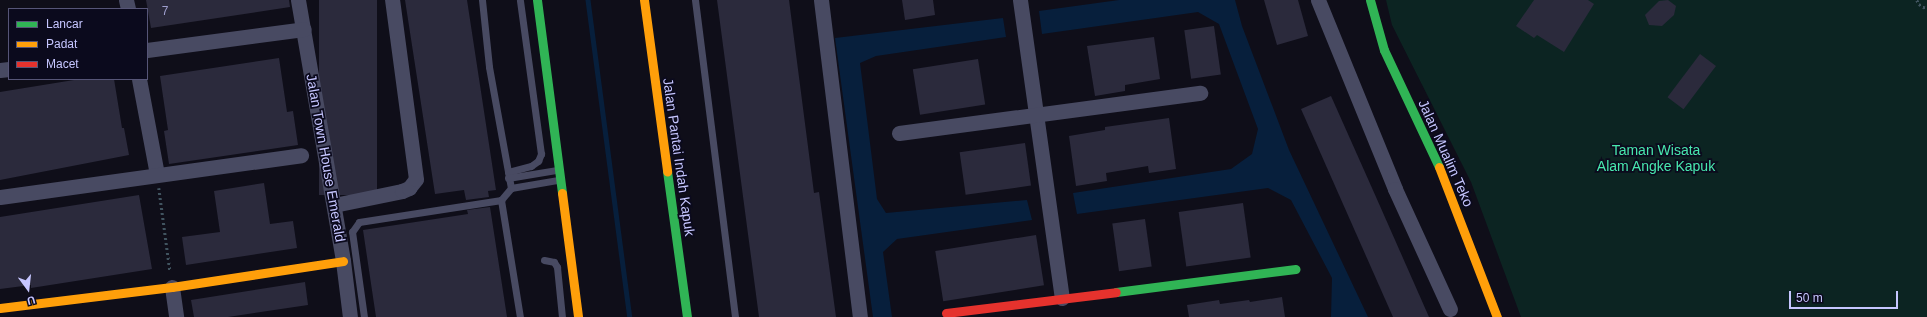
<!DOCTYPE html>
<style>
body{margin:0}
#map{position:relative;width:1927px;height:317px;overflow:hidden;background:#0f0e19;font-family:Arial,sans-serif}
div>[style]{position:absolute}
.green>*{inset:0;background:#0c2422}
.water>*{inset:0;background:#071f3c}
.stream>*{height:4.5px;margin:-2.25px;padding:0 2.25px;transform-origin:2.25px;border-radius:2.25px;background:#071f3c}
.building>*{inset:0;background:#2b2a3c;transform-origin:0 0}
.path>*{height:2.5px;margin-top:-1.25px;transform-origin:0;background:repeating-linear-gradient(90deg,#415460 0 2px,transparent 0 5px)}
.lane>*{height:7px;margin:-3.5px;padding:0 3.5px;transform-origin:3.5px;border-radius:3.5px;background:#484a62}
.street>*{height:15px;margin:-7.5px;padding:0 7.5px;transform-origin:7.5px;border-radius:7.5px;background:#484a62}
.fast>*{height:9px;margin:-4.5px;padding:0 4.5px;transform-origin:4.5px;border-radius:4.5px;background:#30b455}
.slow>*{height:9px;margin:-4.5px;padding:0 4.5px;transform-origin:4.5px;border-radius:4.5px;background:#ff9f0a}
.jam>*{height:9px;margin:-4.5px;padding:0 4.5px;transform-origin:4.5px;border-radius:4.5px;background:#e5322d}
span{translate:-50% -50%;white-space:nowrap;text-align:center;line-height:1.15;-webkit-text-stroke:3.5px #0b0a1d;paint-order:stroke}
.number-label{font-size:12px;color:#9f9fce}
.number-label span{-webkit-text-stroke-width:0}
.park-label{font-size:14px;color:#48e8ae}
.street-label{font-size:14px;color:#c6c6ff}
.legend{position:absolute;left:8px;top:8px;width:140px;height:72px;box-sizing:border-box;background:#0b0a1d;border:1px solid #565577;margin:0;padding:5px 7px;list-style:none;font-size:12px;color:#c6c6ff}
.legend li{display:flex;align-items:center;gap:8px;height:20px}
.legend b{width:20px;border:1px solid #565577}
.north{position:absolute;left:8px;top:269px;width:40px;height:40px;-webkit-text-stroke:3px #0b0a1d;paint-order:stroke;rotate:165deg;font-size:11px;font-weight:700;line-height:16px;text-align:center;color:#c6c6ff}
.north::after{content:'';display:block;margin:auto;width:14px;height:18px;background:#c6c6ff;clip-path:polygon(50% 0,100% 100%,50% 72%,0 100%)}
.scale{position:absolute;left:1789px;top:291px;width:109px;height:18px;box-sizing:border-box;border:2px solid #c6c6ff;border-top:0;padding-left:5px;font-size:12px;line-height:14px;white-space:nowrap;color:#c6c6ff;-webkit-text-stroke:3px #0b0a1d;paint-order:stroke}
</style>
<div id="map">
<div class="green">
<i style="clip-path:polygon(1386px 0,1927px 0,1927px 317px,1521px 317px,1471px 182px,1392px 25px)"></i>
</div>
<div class="water">
<i style="clip-path:polygon(1119px 0,1235px 0,1242px 26px,1289px 150px,1368px 317px,1331px 317px,1332px 278px,1291px 200px,1268px 188px,1077px 214px,1073px 193px,1231px 169px,1252px 154px,1258px 129px,1219px 24px,1198px 12px,1042px 34px,1039px 11px)"></i>
<i style="clip-path:polygon(1003px 18px,1006px 37px,876px 56px,860px 63px,877px 199px,886px 213px,1027px 200px,1032px 220px,897px 239px,883px 252px,892px 317px,873px 317px,835px 38px)"></i>
</div>
<div class="stream">
<i style="left:588px;top:0;width:320px;rotate:82.5deg"></i>
</div>
<div class="building">
<i style="clip-path:polygon(146px 0,289px 0,290px 7px,151px 28px)"></i>
<i style="left:319px;top:0;width:58px;height:195px"></i>
<i style="clip-path:polygon(405px 0,467px 0,496px 190px,488px 191px,489px 197px,466px 200px,464px 190px,435px 194px)"></i>
<i style="clip-path:polygon(717px 0,789px 0,814px 193px,819px 192px,836px 317px,759px 317px)"></i>
<i style="clip-path:polygon(902px 0,933px 0,935px 15px,905px 20px)"></i>
<i style="clip-path:polygon(1264px 0,1298px 0,1308px 36px,1277px 45px)"></i>
<i style="clip-path:polygon(1534px 0,1588px 0,1594px 4px,1564px 52px,1537px 35px,1534px 38px,1516px 26px)"></i>
<i style="clip-path:polygon(1668px 0,1676px 6px,1674px 15px,1662px 26px,1649px 25px,1645px 15px,1659px 1px)"></i>
<i style="left:1214px;top:26px;width:49px;height:30px;rotate:82deg"></i>
<i style="clip-path:polygon(1154px 37px,1160px 79px,1125px 85px,1125px 91px,1095px 96px,1087px 46px)"></i>
<i style="left:1700px;top:54px;width:20px;height:54px;rotate:37deg"></i>
<i style="clip-path:polygon(279px 58px,287px 112px,293px 111px,298px 145px,169px 164px,164px 131px,168px 130px,160px 76px)"></i>
<i style="left:978px;top:59px;width:46px;height:66px;rotate:81deg"></i>
<i style="clip-path:polygon(80px 79px,114px 79px,122px 128px,124px 128px,129px 155px,0 180px,0 92px)"></i>
<i style="clip-path:polygon(1331px 96px,1376px 197px,1429px 317px,1393px 317px,1301px 109px)"></i>
<i style="clip-path:polygon(1169px 118px,1176px 169px,1149px 173px,1148px 166px,1106px 173px,1107px 181px,1076px 186px,1069px 136px,1105px 130px,1105px 127px)"></i>
<i style="left:1025px;top:143px;width:43px;height:66px;rotate:82deg"></i>
<i style="clip-path:polygon(264px 183px,270px 224px,293px 221px,297px 248px,186px 265px,182px 237px,220px 232px,214px 191px)"></i>
<i style="clip-path:polygon(139px 195px,152px 269px,31px 288px,31px 285px,0 289px,0 217px)"></i>
<i style="left:1243px;top:203px;width:55px;height:65px;rotate:82deg"></i>
<i style="clip-path:polygon(490px 207px,507px 317px,376px 317px,363px 230px,468px 214px,467px 210px)"></i>
<i style="left:1145px;top:219px;width:48px;height:33px;rotate:82deg"></i>
<i style="left:1036px;top:235px;width:51px;height:102px;rotate:81deg"></i>
<i style="clip-path:polygon(305px 282px,308px 305px,228px 317px,194px 317px,191px 300px)"></i>
<i style="clip-path:polygon(1282px 297px,1285px 317px,1189px 317px,1187px 305px,1219px 300px,1220px 304px,1249px 300px,1250px 302px)"></i>
</div>
<div class="path">
<i style="left:1917px;top:0;width:4px;rotate:63deg"></i>
<i style="left:1919px;top:4px;width:9px;rotate:32deg"></i>
<i style="left:159px;top:188px;width:83px;rotate:82.4deg"></i>
</div>
<div class="lane">
<i style="left:482px;top:0;width:67px;rotate:84deg"></i>
<i style="left:489px;top:67px;width:123px;rotate:79.7deg"></i>
<i style="left:695px;top:0;width:320px;rotate:82.8deg"></i>
<i style="left:508px;top:172px;width:24px;rotate:-15deg"></i>
<i style="left:531px;top:166px;width:9px;rotate:-36deg"></i>
<i style="left:538px;top:161px;width:8px;rotate:-67deg"></i>
<i style="left:541px;top:154px;width:155px;rotate:-97.8deg"></i>
<i style="left:508px;top:178px;width:50px;rotate:-9.3deg"></i>
<i style="left:501px;top:200px;width:16px;rotate:-50deg"></i>
<i style="left:511px;top:188px;width:48px;rotate:-9.7deg"></i>
<i style="left:544px;top:260px;width:10px;rotate:11deg"></i>
<i style="left:554px;top:262px;width:6px;rotate:59deg"></i>
<i style="left:557px;top:267px;width:50px;rotate:84.3deg"></i>
<i style="left:364px;top:317px;width:86px;rotate:-98deg"></i>
<i style="left:352px;top:232px;width:12px;rotate:-55deg"></i>
<i style="left:359px;top:222px;width:144px;rotate:-8.8deg"></i>
<i style="left:501px;top:200px;width:119px;rotate:80.8deg"></i>
</div>
<div class="street">
<i style="left:126px;top:0;width:9px;rotate:77deg"></i>
<i style="left:298px;top:0;width:265px;rotate:80.2deg"></i>
<i style="left:343px;top:261px;width:56px;rotate:82.9deg"></i>
<i style="left:821px;top:0;width:319px;rotate:83deg"></i>
<i style="left:1020px;top:0;width:301px;rotate:82deg"></i>
<i style="left:1318px;top:0;width:204px;rotate:67.8deg"></i>
<i style="left:1395px;top:189px;width:132px;rotate:65.4deg"></i>
<i style="left:147px;top:50px;width:158px;rotate:-7.6deg"></i>
<i style="left:0;top:70px;width:9px;rotate:-6deg"></i>
<i style="left:139px;top:79px;width:97px;rotate:79.3deg"></i>
<i style="left:899px;top:133px;width:304px;rotate:-7.6deg"></i>
<i style="left:0;top:197px;width:304px;rotate:-7.9deg"></i>
<i style="left:334px;top:205px;width:69px;rotate:-11.6deg"></i>
<i style="left:402px;top:191px;width:8px;rotate:-23deg"></i>
<i style="left:409px;top:188px;width:11px;rotate:-52deg"></i>
<i style="left:416px;top:179px;width:181px;rotate:-97.6deg"></i>
<i style="left:172px;top:287px;width:30px;rotate:82deg"></i>
</div>
<div class="fast">
<i style="left:537px;top:0;width:195px;rotate:82.6deg"></i>
<i style="left:1370px;top:0;width:52px;rotate:74.4deg"></i>
<i style="left:1384px;top:50px;width:129px;rotate:64.8deg"></i>
<i style="left:667px;top:171px;width:147px;rotate:82.2deg"></i>
<i style="left:1116px;top:292px;width:181px;rotate:-7.3deg"></i>
</div>
<div class="slow">
<i style="left:644px;top:0;width:173px;rotate:82.3deg"></i>
<i style="left:1439px;top:167px;width:161px;rotate:68.9deg"></i>
<i style="left:562px;top:193px;width:125px;rotate:82.6deg"></i>
<i style="left:0;top:308px;width:173px;rotate:-7deg"></i>
<i style="left:172px;top:287px;width:173px;rotate:-8.6deg"></i>
</div>
<div class="jam">
<i style="left:946px;top:313px;width:171px;rotate:-7deg"></i>
</div>
<div class="number-label">
<span style="left:165px;top:12px">7</span>
</div>
<div class="park-label">
<span style="left:1656px;top:158px">Taman Wisata<br>Alam Angke Kapuk</span>
</div>
<div class="street-label">
<span style="left:1446px;top:153px;rotate:66deg">Jalan Mualim Teko</span>
<span style="left:679px;top:157px;rotate:82deg">Jalan Pantai Indah Kapuk</span>
<span style="left:326px;top:158px;rotate:80deg">Jalan Town House Emerald</span>
</div>
<ul class="legend">
<li><b style="height:5px;background:#30b455"></b>Lancar</li>
<li><b style="height:5px;background:#ff9f0a"></b>Padat</li>
<li><b style="height:5px;background:#e5322d"></b>Macet</li>
</ul>
<div class="north">U</div>
<div class="scale">50 m</div>
</div>
